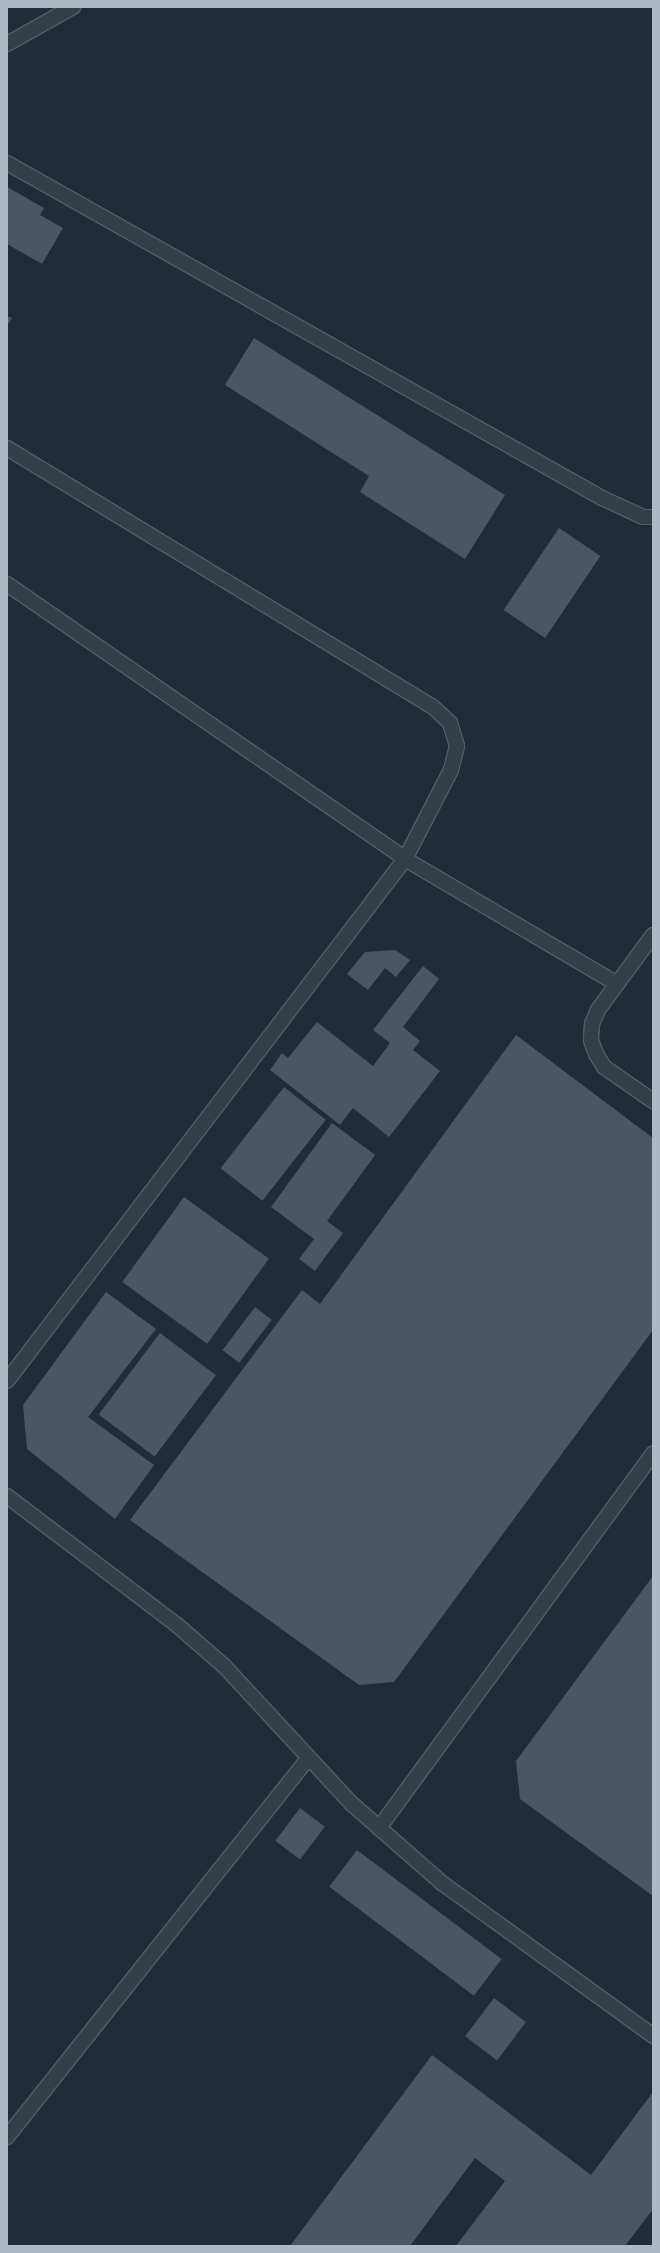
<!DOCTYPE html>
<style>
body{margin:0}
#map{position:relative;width:660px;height:2253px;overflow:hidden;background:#222c36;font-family:"Space Grotesk",sans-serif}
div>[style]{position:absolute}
.building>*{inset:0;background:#4a5762;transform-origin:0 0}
.roads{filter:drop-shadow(1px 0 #535c64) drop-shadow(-1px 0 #535c64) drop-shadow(0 1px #535c64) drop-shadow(0 -1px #535c64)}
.service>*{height:14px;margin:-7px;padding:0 7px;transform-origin:7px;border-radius:7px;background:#353e47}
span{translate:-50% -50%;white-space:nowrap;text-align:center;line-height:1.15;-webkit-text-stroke:3px #1b232b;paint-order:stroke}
.frame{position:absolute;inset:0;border:8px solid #b0b9c3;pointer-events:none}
</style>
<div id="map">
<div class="building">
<i style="clip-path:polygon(7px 187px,44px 208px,40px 215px,63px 228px,42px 264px,7px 244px)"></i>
<i style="clip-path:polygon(7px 316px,12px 318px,7px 326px)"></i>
<i style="clip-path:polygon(254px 338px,505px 495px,465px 559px,360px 492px,369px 476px,225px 385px)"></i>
<i style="left:559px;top:528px;width:50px;height:99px;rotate:34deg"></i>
<i style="clip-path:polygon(395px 950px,410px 960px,396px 977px,385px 968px,368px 990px,347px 974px,365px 952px)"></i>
<i style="clip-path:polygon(423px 966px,439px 979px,403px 1027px,420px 1041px,413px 1050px,440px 1071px,389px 1137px,353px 1108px,340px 1125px,270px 1070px,282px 1053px,288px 1058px,317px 1022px,373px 1066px,390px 1043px,373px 1030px)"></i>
<i style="clip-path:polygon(516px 1035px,653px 1138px,653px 1330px,394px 1682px,359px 1685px,130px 1520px,302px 1290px,320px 1304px)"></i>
<i style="left:284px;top:1087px;width:53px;height:103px;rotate:38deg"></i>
<i style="clip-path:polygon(332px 1123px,375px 1155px,327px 1221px,343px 1233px,315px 1271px,299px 1259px,314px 1239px,271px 1207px)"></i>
<i style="left:184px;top:1197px;width:105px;height:105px;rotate:36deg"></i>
<i style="clip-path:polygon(106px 1292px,156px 1329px,88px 1417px,154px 1465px,115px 1519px,27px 1449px,23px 1405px)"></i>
<i style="left:255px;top:1307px;width:21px;height:54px;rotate:37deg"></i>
<i style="left:160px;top:1333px;width:70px;height:102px;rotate:37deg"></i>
<i style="clip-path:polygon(653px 1576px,653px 1896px,520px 1799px,516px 1761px)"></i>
<i style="left:300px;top:1808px;width:31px;height:41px;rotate:37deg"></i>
<i style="left:357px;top:1850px;width:181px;height:46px;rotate:37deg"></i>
<i style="left:494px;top:1998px;width:40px;height:48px;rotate:37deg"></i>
<i style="clip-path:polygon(432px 2055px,591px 2175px,653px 2092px,653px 2209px,625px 2246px,456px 2246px,505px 2181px,475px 2158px,410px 2246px,290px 2246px)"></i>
</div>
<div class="roads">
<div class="service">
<i style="left:7px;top:44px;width:76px;rotate:-29.3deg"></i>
<i style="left:7px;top:163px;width:683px;rotate:29.38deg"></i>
<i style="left:602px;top:498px;width:45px;rotate:24.9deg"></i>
<i style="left:643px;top:517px;width:10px"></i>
<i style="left:7px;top:448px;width:497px;rotate:31.3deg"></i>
<i style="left:432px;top:706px;width:25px;rotate:43deg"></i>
<i style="left:450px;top:723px;width:24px;rotate:73deg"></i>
<i style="left:457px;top:746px;width:25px;rotate:104deg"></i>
<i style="left:451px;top:770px;width:100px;rotate:117.3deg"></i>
<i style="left:405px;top:859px;width:656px;rotate:127.32deg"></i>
<i style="left:7px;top:584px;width:484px;rotate:34.6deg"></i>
<i style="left:405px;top:859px;width:246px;rotate:30.5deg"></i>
<i style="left:653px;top:935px;width:93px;rotate:126.3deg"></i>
<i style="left:598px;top:1010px;width:15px;rotate:113deg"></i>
<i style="left:592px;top:1024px;width:16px;rotate:94deg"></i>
<i style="left:591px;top:1040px;width:15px;rotate:70deg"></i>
<i style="left:596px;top:1054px;width:15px;rotate:58deg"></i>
<i style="left:604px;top:1067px;width:60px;rotate:34.8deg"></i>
<i style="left:7px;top:1496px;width:213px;rotate:37.2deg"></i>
<i style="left:177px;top:1625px;width:62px;rotate:41.1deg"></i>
<i style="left:224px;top:1666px;width:188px;rotate:47.2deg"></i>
<i style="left:352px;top:1804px;width:120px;rotate:41.3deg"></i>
<i style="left:442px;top:1883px;width:261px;rotate:35.9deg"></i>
<i style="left:379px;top:1828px;width:464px;rotate:-53.8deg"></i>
<i style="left:7px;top:2137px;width:484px;rotate:-51.5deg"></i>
</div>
</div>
<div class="frame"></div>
</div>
